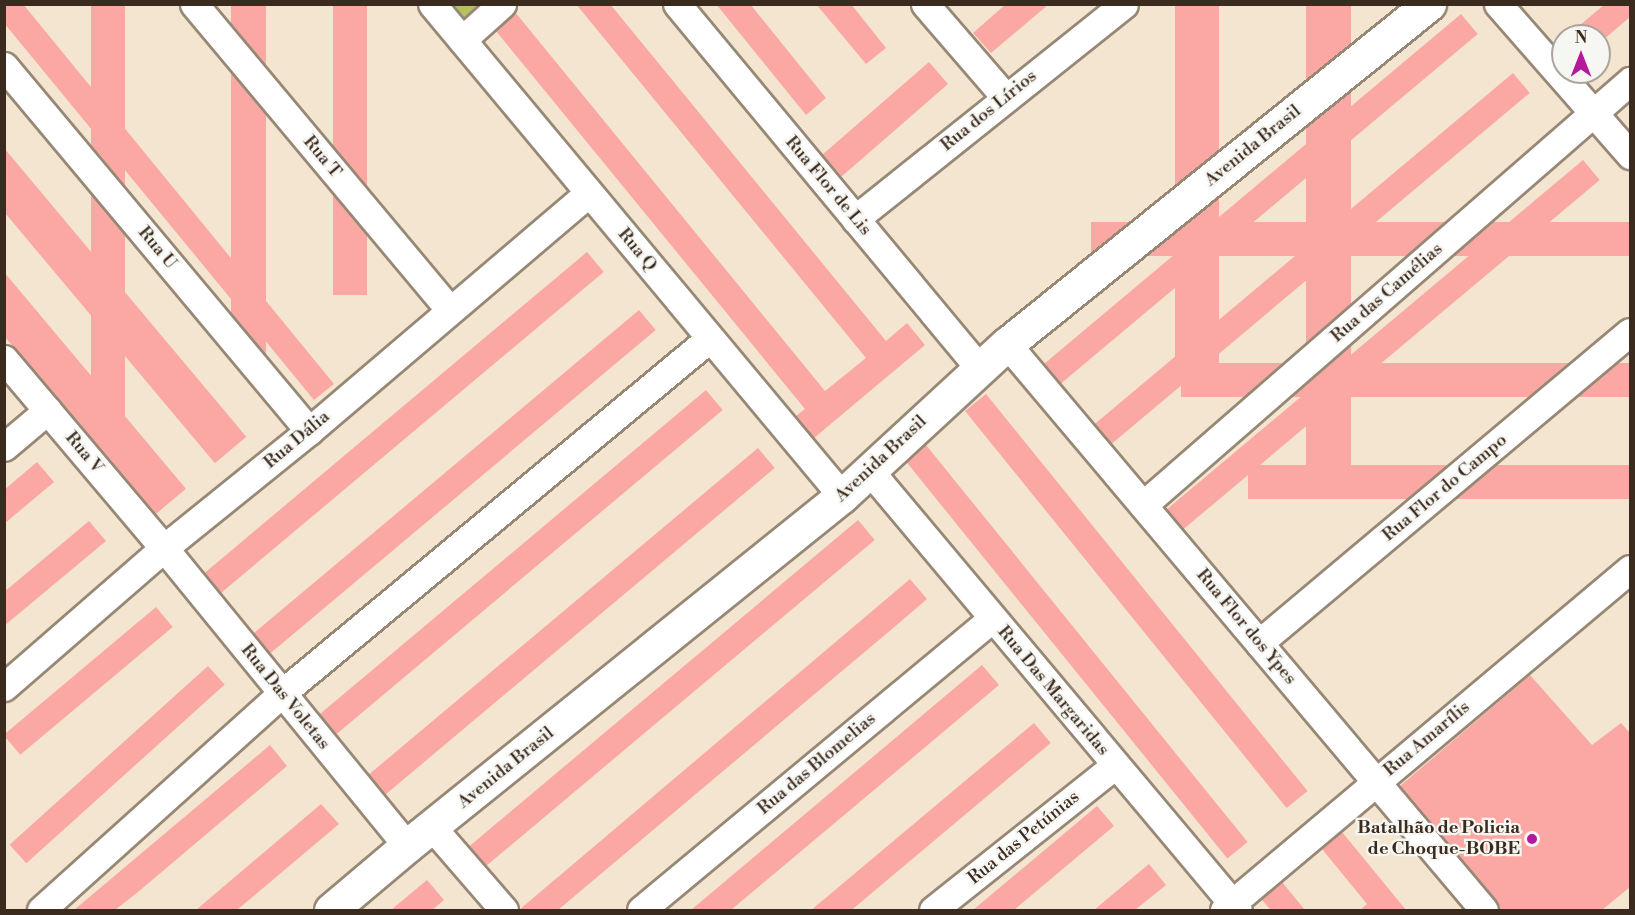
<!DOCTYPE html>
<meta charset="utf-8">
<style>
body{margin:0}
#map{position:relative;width:1635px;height:915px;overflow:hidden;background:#f3e5cf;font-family:"Libre Bodoni",serif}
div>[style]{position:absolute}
.green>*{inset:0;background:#b3c163}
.building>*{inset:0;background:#fba8a4;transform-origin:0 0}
.roads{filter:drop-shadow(2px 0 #978876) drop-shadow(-2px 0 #978876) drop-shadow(0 2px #978876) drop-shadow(0 -2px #978876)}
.street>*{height:27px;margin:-13.5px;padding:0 13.5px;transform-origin:13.5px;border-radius:13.5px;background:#fff}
.secondary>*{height:33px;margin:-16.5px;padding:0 16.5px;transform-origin:16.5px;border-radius:16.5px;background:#fff}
.dots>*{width:16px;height:16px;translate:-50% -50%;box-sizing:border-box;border:3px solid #f6f6f2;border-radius:50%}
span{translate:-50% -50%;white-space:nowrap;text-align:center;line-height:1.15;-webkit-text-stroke:4.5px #f6f6f2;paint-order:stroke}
.street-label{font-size:18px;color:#3b2a1e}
.poi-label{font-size:18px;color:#3b2a1e;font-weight:700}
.right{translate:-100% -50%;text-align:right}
.frame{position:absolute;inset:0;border:6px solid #3b2a1e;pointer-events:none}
.north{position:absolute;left:1551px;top:24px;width:60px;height:60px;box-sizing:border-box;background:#f6f6f2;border:2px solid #aba49d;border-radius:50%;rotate:0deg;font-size:16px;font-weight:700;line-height:24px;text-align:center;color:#3b2a1e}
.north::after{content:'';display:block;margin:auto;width:21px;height:27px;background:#b5179e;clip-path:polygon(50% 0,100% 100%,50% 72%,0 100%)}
</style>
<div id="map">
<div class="green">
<i style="clip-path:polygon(444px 5px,491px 5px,463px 28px)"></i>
</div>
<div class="building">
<i style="clip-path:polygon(4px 4px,23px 4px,334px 384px,314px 400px,4px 23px)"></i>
<i style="left:91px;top:4px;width:34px;height:447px"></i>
<i style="left:231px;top:4px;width:35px;height:357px"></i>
<i style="left:333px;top:4px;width:34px;height:291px"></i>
<i style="clip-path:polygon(576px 4px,610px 4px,886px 341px,907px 323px,925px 345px,814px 438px,796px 416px,805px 409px,496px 31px,515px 12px,825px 391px,866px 358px)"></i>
<i style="clip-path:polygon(716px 4px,750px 4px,826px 98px,806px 115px)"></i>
<i style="clip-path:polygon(816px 4px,851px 4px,886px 48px,866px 64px)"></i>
<i style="clip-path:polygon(1006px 4px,1049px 4px,991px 53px,973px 33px)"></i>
<i style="left:1175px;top:4px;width:44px;height:367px"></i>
<i style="left:1306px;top:4px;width:45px;height:468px"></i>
<i style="clip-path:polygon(1605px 4px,1630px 4px,1630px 17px,1603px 40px,1599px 36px,1567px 36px)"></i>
<i style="left:1461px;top:14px;width:26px;height:544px;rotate:50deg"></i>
<i style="left:929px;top:62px;width:29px;height:141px;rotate:49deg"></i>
<i style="left:1513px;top:73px;width:26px;height:546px;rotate:50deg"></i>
<i style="left:4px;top:148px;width:377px;height:41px;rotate:50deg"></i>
<i style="left:1583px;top:160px;width:26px;height:544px;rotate:50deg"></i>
<i style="left:1630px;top:222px;width:34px;height:539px;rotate:90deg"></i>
<i style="left:587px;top:252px;width:26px;height:500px;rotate:50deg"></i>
<i style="left:4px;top:272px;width:283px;height:41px;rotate:50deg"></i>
<i style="left:639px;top:310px;width:26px;height:503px;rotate:50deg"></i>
<i style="left:1630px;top:363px;width:34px;height:449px;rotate:90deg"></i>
<i style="left:706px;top:390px;width:26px;height:504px;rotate:50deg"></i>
<i style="left:986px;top:394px;width:511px;height:27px;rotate:51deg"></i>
<i style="left:926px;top:445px;width:511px;height:26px;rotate:51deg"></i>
<i style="left:758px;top:448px;width:26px;height:508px;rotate:50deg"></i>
<i style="clip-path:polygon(37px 462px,54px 482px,4px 524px,4px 490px)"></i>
<i style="left:1630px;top:465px;width:34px;height:382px;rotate:90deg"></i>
<i style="left:858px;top:520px;width:26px;height:507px;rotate:50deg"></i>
<i style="clip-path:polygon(89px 521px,106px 541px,4px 626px,4px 592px)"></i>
<i style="clip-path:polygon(910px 579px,927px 599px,892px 629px,558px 910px,519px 910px)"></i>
<i style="left:156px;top:607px;width:26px;height:199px;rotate:50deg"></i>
<i style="clip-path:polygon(982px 665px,999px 685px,942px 733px,731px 910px,691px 910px)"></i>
<i style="left:208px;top:666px;width:25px;height:267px;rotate:48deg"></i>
<i style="clip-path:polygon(1530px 675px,1592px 745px,1621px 723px,1630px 733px,1630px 887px,1602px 910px,1499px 910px,1496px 900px,1400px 786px)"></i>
<i style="left:1034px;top:723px;width:26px;height:290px;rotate:50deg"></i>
<i style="clip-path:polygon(270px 745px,287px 766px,138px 892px,115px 910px,74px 910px)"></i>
<i style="clip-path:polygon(321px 804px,339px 824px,237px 910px,196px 910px)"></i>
<i style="clip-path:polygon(1097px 806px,1114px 826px,1014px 910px,973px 910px)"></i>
<i style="clip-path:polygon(1342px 832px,1365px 860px,1406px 910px,1360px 910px,1367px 904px,1322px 849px)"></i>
<i style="clip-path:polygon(1149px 864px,1166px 885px,1135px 910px,1094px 910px)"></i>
<i style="clip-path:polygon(427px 880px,444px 900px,432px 910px,391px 910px)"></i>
<i style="clip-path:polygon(1282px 882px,1305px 910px,1271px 910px,1261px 899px)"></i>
</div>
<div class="roads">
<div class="street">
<i style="left:194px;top:4px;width:398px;rotate:50.1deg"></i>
<i style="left:432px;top:4px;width:640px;rotate:50.19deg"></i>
<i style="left:677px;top:4px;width:473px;rotate:50.3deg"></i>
<i style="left:925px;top:4px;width:124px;rotate:49.2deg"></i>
<i style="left:1498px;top:4px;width:201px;rotate:48.8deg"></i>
<i style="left:462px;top:40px;width:54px;rotate:-42deg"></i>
<i style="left:4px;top:66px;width:476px;rotate:50.1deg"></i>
<i style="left:855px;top:219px;width:344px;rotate:-38.6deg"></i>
<i style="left:1007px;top:344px;width:740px;rotate:49.88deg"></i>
<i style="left:4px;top:359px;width:248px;rotate:49.8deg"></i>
<i style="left:164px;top:548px;width:385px;rotate:50.8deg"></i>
<i style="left:4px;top:447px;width:57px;rotate:-40.1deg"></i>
<i style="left:869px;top:470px;width:574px;rotate:50.02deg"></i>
<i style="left:1143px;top:505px;width:646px;rotate:-41.04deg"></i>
<i style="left:1259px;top:643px;width:484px;rotate:-40deg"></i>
<i style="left:4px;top:687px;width:212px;rotate:-41deg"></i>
<i style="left:164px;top:548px;width:186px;rotate:-38.9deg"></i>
<i style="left:309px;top:431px;width:367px;rotate:-40.4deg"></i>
<i style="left:432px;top:827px;width:110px;rotate:49.1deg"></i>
<i style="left:41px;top:910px;width:324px;rotate:-42deg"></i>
<i style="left:282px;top:693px;width:556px;rotate:-39.67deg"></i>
<i style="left:641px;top:910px;width:457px;rotate:-39.7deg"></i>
<i style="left:933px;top:910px;width:233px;rotate:-38.5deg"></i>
<i style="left:1224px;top:910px;width:530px;rotate:-40.03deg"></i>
</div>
<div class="secondary">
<i style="left:331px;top:910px;width:99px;rotate:-40.1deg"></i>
<i style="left:407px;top:846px;width:558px;rotate:-38.82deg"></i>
<i style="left:842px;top:496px;width:224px;rotate:-42.7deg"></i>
<i style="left:1007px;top:344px;width:542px;rotate:-38.86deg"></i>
</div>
</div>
<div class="dots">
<i style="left:1532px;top:839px;background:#b5179e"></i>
</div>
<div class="street-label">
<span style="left:989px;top:111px;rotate:-39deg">Rua dos Lírios</span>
<span style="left:1253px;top:146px;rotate:-39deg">Avenida Brasil</span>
<span style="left:322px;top:157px;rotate:50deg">Rua T</span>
<span style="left:828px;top:186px;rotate:50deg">Rua Flor de Lis</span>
<span style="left:157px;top:248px;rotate:50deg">Rua U</span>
<span style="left:637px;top:250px;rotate:50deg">Rua Q</span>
<span style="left:1387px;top:293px;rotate:-41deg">Rua das Camélias</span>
<span style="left:297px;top:440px;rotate:-40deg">Rua Dália</span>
<span style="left:84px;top:453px;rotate:50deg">Rua V</span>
<span style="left:881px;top:459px;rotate:-43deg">Avenida Brasil</span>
<span style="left:1445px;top:488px;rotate:-40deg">Rua Flor do Campo</span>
<span style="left:1246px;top:627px;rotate:50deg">Rua Flor dos Ypes</span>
<span style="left:1053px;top:691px;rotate:50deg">Rua Das Margaridas</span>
<span style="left:285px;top:697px;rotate:51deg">Rua Das Voletas</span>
<span style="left:1427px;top:739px;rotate:-40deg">Rua Amarílis</span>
<span style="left:817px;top:764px;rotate:-40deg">Rua das Blomelias</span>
<span style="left:506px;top:768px;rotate:-39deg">Avenida Brasil</span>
<span style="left:1024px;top:838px;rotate:-39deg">Rua das Petúnias</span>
</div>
<div class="poi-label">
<span class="right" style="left:1520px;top:839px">Batalhão de Policia<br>de Choque-BOBE</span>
</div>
<div class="frame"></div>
<div class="north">N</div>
</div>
